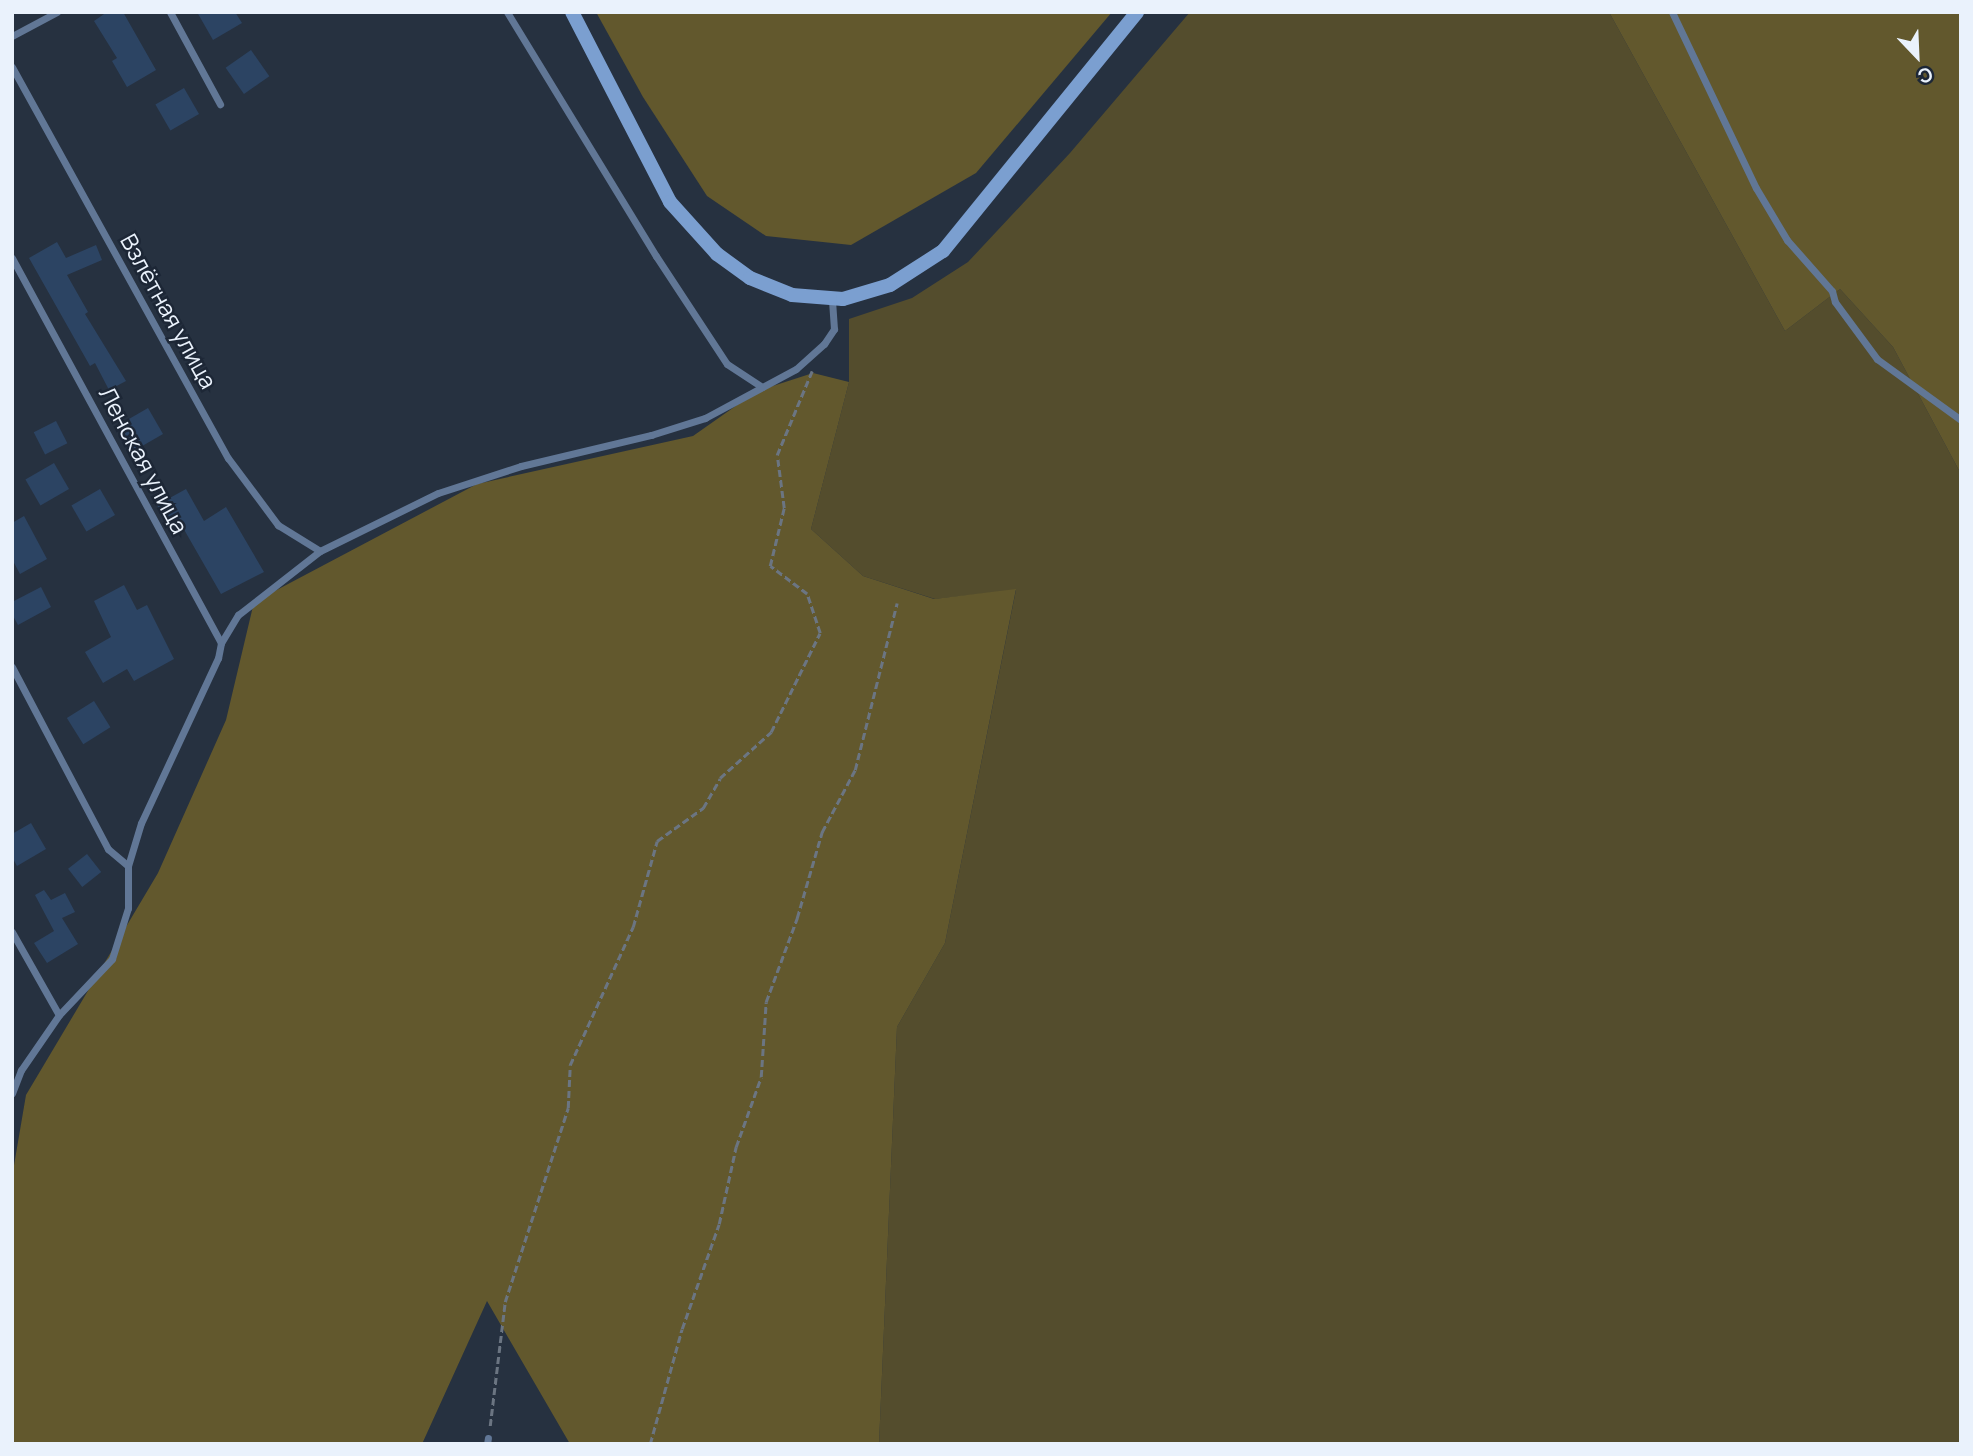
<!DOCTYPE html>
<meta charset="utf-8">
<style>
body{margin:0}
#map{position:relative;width:1973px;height:1456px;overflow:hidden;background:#263140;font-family:Manrope,sans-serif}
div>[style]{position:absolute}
.green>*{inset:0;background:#544d2d}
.forest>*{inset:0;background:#62582d}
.building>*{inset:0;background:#2c4463;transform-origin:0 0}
.path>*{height:2.5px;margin-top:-1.25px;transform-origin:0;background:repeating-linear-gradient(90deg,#6b7582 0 7px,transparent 0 10.5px)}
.lane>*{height:7px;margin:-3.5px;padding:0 3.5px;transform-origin:3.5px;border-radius:3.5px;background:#617796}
.secondary>*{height:14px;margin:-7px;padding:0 7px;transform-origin:7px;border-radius:7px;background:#7b9fd0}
span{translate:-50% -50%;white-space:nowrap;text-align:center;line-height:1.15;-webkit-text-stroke:5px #1d2736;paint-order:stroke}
.street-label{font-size:23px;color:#eaf2fc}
.frame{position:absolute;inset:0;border:14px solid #eaf2fc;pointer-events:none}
.north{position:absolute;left:1882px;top:21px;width:70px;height:70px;-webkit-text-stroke:5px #1d2736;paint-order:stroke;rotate:157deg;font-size:19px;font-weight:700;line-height:28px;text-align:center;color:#eaf2fc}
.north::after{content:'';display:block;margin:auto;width:24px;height:32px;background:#eaf2fc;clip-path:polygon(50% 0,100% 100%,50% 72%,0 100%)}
</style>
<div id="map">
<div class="green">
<i style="clip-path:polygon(1190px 12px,1609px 12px,1785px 331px,1840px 289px,1893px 347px,1961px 474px,1961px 1444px,879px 1444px,897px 1027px,945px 943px,1016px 590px,935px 599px,863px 576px,811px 529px,849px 382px,849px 319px,912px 298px,968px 262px,1070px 153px)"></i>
</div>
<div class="forest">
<i style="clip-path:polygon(596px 12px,1112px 12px,976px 173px,851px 245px,766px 236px,707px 196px,643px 97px)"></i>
<i style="clip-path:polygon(1609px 12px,1961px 12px,1961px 474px,1893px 347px,1840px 289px,1785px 331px)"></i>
<i style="clip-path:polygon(813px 373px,849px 382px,811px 529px,863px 576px,934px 599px,1016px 589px,945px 943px,897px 1027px,879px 1444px,570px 1444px,487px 1301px,422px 1444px,12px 1444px,12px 1177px,26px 1095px,158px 873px,226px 720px,254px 602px,477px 484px,693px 436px,757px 391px)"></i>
</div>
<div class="building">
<i style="clip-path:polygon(107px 12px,123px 12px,156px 70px,127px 87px,112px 61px,117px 58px,94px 21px)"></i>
<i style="clip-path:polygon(197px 12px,235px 12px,242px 23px,213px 40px)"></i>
<i style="left:251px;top:50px;width:32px;height:31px;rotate:55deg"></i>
<i style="left:184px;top:88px;width:30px;height:33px;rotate:60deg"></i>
<i style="clip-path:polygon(57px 242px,66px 258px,96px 245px,102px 260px,67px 275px,88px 312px,85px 314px,126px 381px,109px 390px,95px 363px,90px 366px,29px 258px)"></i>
<i style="left:148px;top:408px;width:30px;height:33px;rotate:60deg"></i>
<i style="left:56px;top:421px;width:25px;height:25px;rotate:63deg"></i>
<i style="left:54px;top:463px;width:30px;height:33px;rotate:60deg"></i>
<i style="left:100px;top:489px;width:30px;height:33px;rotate:60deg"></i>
<i style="clip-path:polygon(186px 489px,204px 521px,226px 507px,264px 572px,221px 594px,182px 526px,172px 531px,157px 505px)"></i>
<i style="clip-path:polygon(24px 516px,47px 559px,20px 574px,12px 559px,12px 523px)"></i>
<i style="clip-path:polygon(124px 585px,137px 610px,147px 605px,174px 659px,134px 681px,127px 669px,103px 683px,85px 652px,111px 637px,94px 601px)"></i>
<i style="clip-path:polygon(41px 587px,51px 607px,18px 625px,12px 614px,12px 602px)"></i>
<i style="left:94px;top:701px;width:31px;height:32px;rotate:58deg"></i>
<i style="clip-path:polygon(31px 823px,46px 849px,17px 866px,12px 857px,12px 834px)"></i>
<i style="left:87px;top:854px;width:23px;height:24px;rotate:52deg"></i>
<i style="clip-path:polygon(44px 890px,51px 900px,65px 893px,75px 912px,62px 918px,78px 944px,47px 963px,34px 943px,54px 931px,35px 895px)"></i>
</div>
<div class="path">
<i style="left:490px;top:1426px;width:125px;rotate:-83.1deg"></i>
<i style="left:505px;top:1302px;width:204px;rotate:-72deg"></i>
<i style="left:568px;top:1108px;width:43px;rotate:-87.3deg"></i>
<i style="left:570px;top:1065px;width:152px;rotate:-65.5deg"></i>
<i style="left:633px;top:927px;width:89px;rotate:-74.4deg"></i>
<i style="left:657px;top:841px;width:57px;rotate:-35.7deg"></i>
<i style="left:703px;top:808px;width:34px;rotate:-60deg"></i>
<i style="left:720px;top:778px;width:69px;rotate:-42deg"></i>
<i style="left:771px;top:732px;width:110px;rotate:-63.7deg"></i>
<i style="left:820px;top:633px;width:41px;rotate:-108.4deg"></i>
<i style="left:807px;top:594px;width:46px;rotate:-142.9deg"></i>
<i style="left:770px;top:566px;width:60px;rotate:-76.4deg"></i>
<i style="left:784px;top:508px;width:53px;rotate:-97.5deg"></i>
<i style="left:777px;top:455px;width:91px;rotate:-67.4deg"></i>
<i style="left:650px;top:1444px;width:119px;rotate:-74.5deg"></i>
<i style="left:682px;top:1329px;width:111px;rotate:-70.6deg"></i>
<i style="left:719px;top:1224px;width:79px;rotate:-77.6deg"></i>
<i style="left:736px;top:1147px;width:74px;rotate:-70.3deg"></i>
<i style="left:761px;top:1077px;width:75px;rotate:-86.2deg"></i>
<i style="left:766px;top:1002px;width:90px;rotate:-69.7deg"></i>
<i style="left:797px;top:918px;width:90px;rotate:-73.8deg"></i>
<i style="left:822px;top:832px;width:70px;rotate:-62deg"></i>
<i style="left:855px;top:770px;width:172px;rotate:-75.9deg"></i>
</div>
<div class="lane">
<i style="left:170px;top:12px;width:105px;rotate:61.5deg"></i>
<i style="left:507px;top:12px;width:286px;rotate:58.6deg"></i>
<i style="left:656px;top:256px;width:129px;rotate:56.7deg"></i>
<i style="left:727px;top:364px;width:42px;rotate:33.3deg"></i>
<i style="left:1672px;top:12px;width:195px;rotate:64.5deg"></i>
<i style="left:1756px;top:188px;width:61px;rotate:59.2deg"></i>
<i style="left:1787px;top:240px;width:68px;rotate:48.6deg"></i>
<i style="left:1832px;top:291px;width:11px;rotate:75deg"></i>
<i style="left:1835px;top:302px;width:71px;rotate:53.6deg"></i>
<i style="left:1877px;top:359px;width:104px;rotate:36deg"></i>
<i style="left:12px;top:36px;width:51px;rotate:-28.1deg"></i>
<i style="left:12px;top:67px;width:447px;rotate:61.1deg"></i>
<i style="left:228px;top:458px;width:84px;rotate:53.3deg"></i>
<i style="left:278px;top:525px;width:49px;rotate:31.8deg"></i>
<i style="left:12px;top:258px;width:438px;rotate:61.5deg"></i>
<i style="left:221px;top:643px;width:15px;rotate:101deg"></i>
<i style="left:218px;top:658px;width:182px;rotate:115deg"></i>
<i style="left:141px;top:823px;width:45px;rotate:106.8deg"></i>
<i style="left:128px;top:866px;width:42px;rotate:90deg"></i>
<i style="left:128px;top:908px;width:53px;rotate:107.4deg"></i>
<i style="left:112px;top:959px;width:77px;rotate:133.4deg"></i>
<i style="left:59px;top:1015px;width:67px;rotate:124.6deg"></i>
<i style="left:21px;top:1070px;width:25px;rotate:111deg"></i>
<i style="left:221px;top:643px;width:33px;rotate:-59deg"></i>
<i style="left:238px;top:615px;width:104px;rotate:-38deg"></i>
<i style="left:320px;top:551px;width:131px;rotate:-26.2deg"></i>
<i style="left:438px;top:493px;width:87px;rotate:-18deg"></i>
<i style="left:521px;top:466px;width:134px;rotate:-13.4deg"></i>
<i style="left:651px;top:435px;width:57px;rotate:-17.5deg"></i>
<i style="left:705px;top:418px;width:103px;rotate:-28.3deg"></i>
<i style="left:796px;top:369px;width:38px;rotate:-42deg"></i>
<i style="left:824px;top:344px;width:18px;rotate:-56deg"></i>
<i style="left:834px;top:329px;width:31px;rotate:-94deg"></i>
<i style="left:12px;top:667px;width:206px;rotate:62.2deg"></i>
<i style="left:108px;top:849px;width:26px;rotate:40deg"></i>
<i style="left:12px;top:932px;width:95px;rotate:60.5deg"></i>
<i style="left:487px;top:1444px;width:6px;rotate:-81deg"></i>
</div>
<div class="secondary">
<i style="left:572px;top:12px;width:214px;rotate:62.7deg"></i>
<i style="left:670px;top:202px;width:70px;rotate:47.9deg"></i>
<i style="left:717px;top:254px;width:41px;rotate:36deg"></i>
<i style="left:750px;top:278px;width:45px;rotate:22deg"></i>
<i style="left:792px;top:295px;width:51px;rotate:4.5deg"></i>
<i style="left:843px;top:299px;width:49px;rotate:-16.6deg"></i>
<i style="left:890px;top:285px;width:63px;rotate:-32.7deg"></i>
<i style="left:943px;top:251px;width:308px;rotate:-50.9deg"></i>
</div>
<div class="street-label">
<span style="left:169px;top:311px;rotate:61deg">Взлётная улица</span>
<span style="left:144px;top:460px;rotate:62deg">Ленская улица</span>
</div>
<div class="frame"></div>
<div class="north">С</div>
</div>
